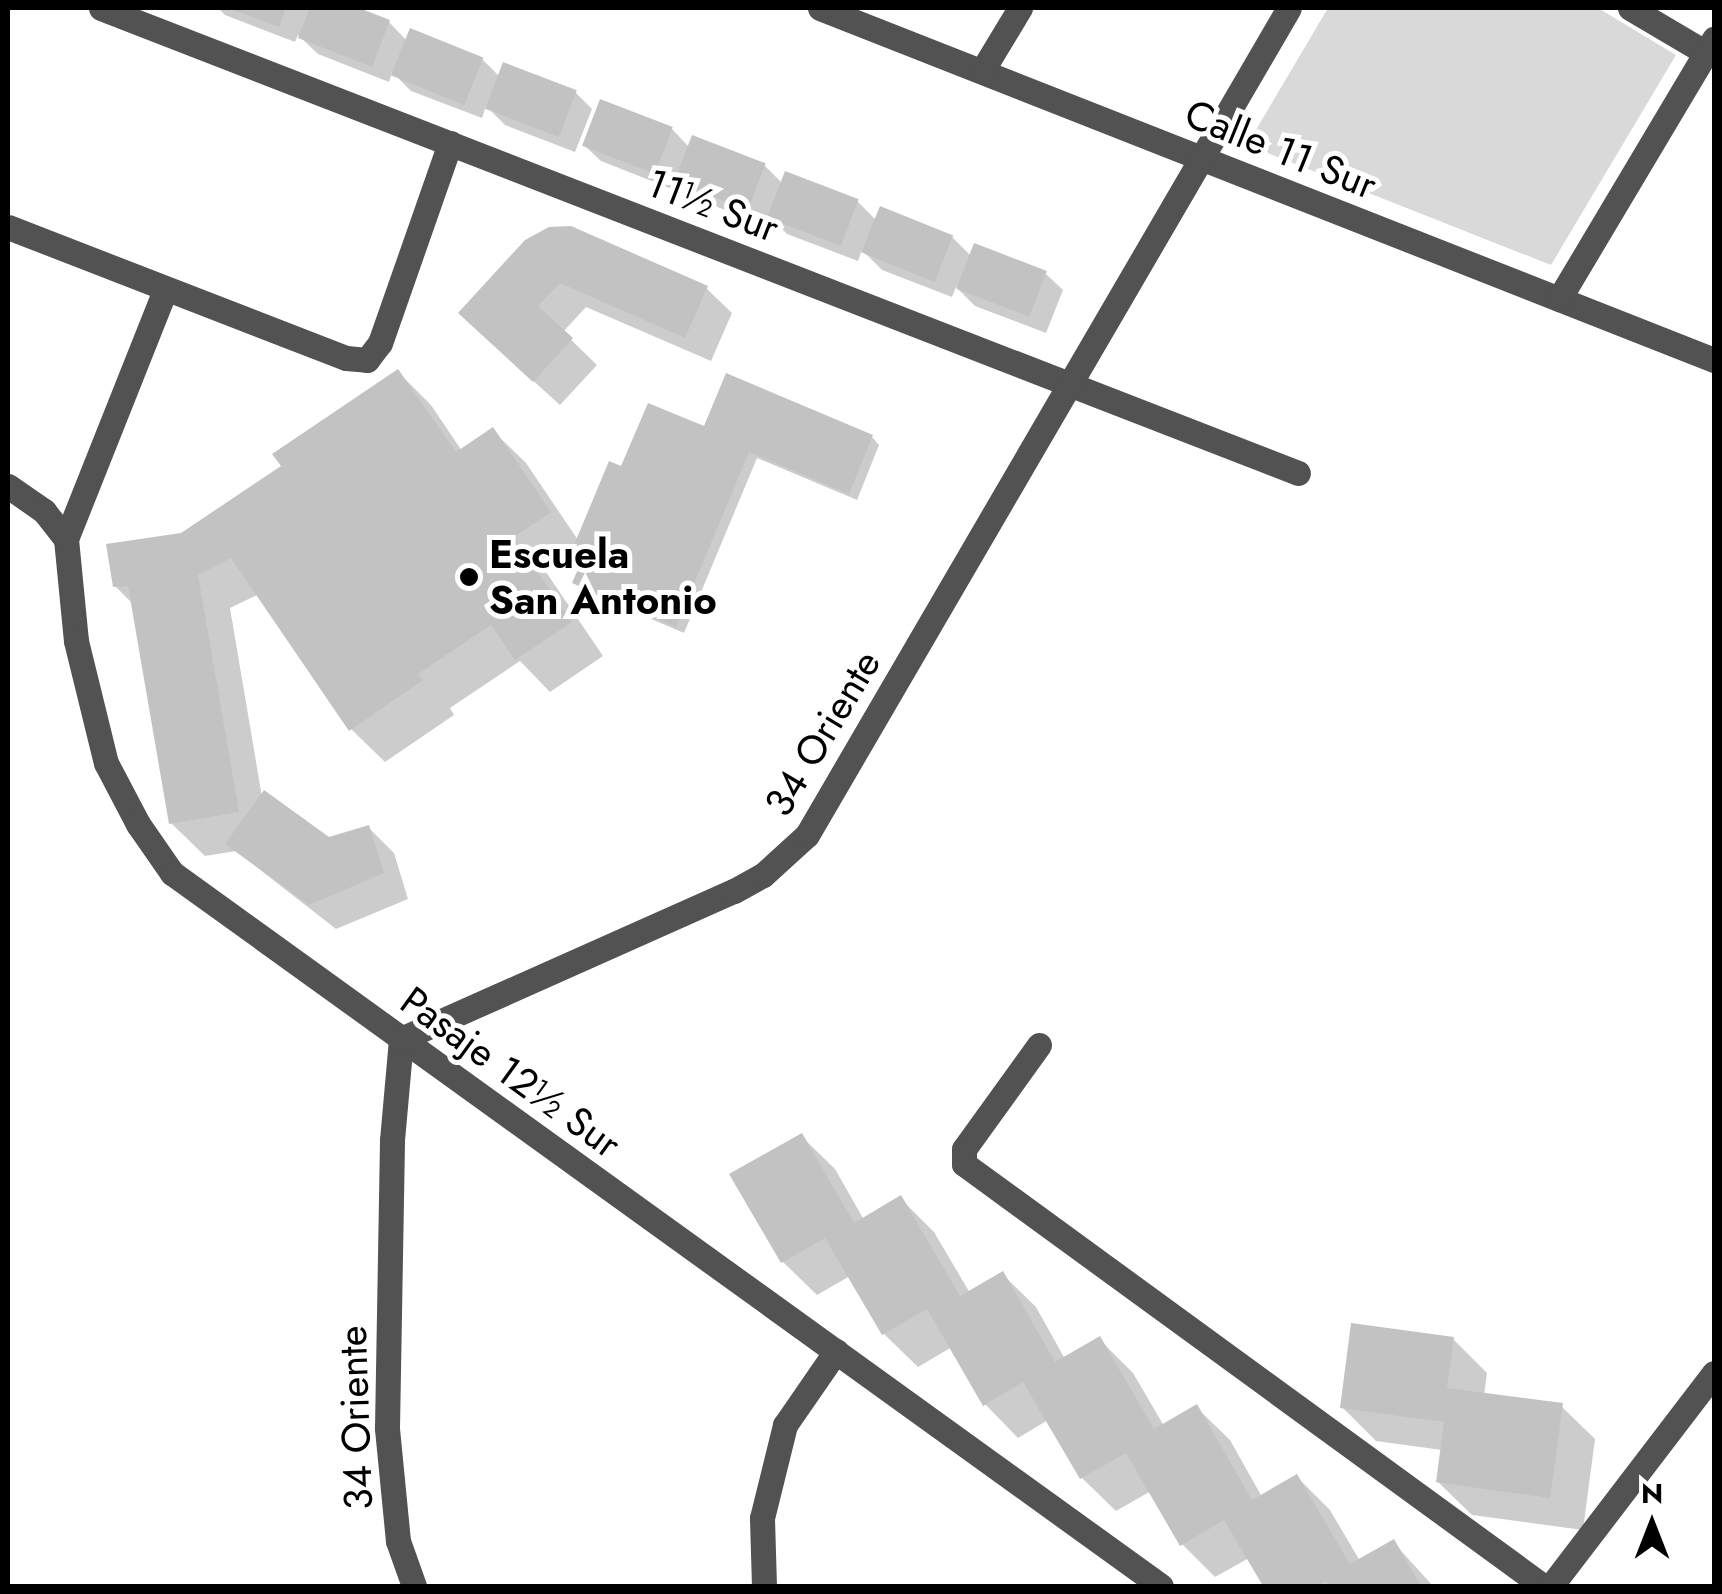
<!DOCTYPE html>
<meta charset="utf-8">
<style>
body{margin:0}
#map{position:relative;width:1722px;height:1594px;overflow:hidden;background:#fff;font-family:Jost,sans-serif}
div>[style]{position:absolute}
.green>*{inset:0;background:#d9d9d9}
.shadow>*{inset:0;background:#0003}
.building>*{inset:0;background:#c2c2c2;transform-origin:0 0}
.minor>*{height:25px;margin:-12.5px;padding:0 12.5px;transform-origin:12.5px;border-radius:12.5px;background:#525252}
.dots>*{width:28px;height:28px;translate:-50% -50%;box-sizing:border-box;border:5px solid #fff;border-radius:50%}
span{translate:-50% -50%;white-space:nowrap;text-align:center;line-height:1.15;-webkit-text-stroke:10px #fff;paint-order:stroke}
.street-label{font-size:40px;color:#000}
.poi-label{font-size:40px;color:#000;font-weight:700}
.left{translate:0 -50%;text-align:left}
.frame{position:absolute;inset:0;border:10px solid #000;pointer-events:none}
.north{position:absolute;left:1602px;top:1474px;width:100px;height:100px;-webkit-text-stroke:8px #fff;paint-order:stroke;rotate:0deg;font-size:28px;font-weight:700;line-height:40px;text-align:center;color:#000}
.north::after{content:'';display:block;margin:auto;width:35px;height:45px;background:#000;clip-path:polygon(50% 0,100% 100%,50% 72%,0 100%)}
</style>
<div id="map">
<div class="green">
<i style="clip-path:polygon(1328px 8px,1598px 8px,1676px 55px,1551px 265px,1247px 145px)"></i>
</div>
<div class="shadow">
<i style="clip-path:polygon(218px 8px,352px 8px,389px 22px,407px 41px,482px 59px,500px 77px,575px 92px,592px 109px,575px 152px,505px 125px,486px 106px,482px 118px,411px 91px,392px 72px,389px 82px,318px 54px,298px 35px,295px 42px,225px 15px)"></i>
<i style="clip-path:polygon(672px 129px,690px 148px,764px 165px,783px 184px,857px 201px,877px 221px,952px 237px,971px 256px,1046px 274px,1063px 290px,1046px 333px,975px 306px,956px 287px,952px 297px,882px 270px,862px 250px,858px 261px,787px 234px,768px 215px,764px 225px,694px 198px,675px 179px,672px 189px,601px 161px,584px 145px)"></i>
<i style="clip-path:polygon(527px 242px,706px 288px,732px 313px,711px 361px,586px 307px,563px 332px,597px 365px,560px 405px,487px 339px)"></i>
<i style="clip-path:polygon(398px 372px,431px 405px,462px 451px,492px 430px,526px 463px,578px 540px,623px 470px,705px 429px,872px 437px,879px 445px,857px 500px,757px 458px,684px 633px,583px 590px,575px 583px,583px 565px,570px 555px,546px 572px,603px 656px,550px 692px,520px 661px,450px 708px,454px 715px,385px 762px,351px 729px,259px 594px,230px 608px,262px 797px,329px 840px,368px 827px,394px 853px,408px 899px,336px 929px,236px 851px,205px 856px,171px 823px,133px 604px,115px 586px,284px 467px)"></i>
<i style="clip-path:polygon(801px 1136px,835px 1169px,864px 1220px,900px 1198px,934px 1232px,970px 1293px,1002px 1274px,1036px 1307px,1065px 1359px,1099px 1339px,1133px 1373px,1164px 1426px,1196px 1407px,1230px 1440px,1262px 1497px,1297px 1477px,1330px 1510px,1360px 1561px,1393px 1542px,1433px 1586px,1266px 1586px,1249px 1558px,1215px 1577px,1182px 1544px,1151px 1491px,1116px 1511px,1082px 1478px,1048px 1420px,1018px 1438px,985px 1404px,952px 1347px,918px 1367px,884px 1334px,850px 1276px,817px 1295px,783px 1262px,733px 1175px)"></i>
<i style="clip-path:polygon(1453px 1339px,1487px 1373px,1484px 1396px,1561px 1406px,1595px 1439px,1583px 1530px,1472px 1515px,1438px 1482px,1442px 1450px,1376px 1441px,1342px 1407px)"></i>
</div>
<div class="building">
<i style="clip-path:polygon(229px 8px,286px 8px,279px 27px)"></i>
<i style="clip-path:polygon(310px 8px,359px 8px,390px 20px,372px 67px,298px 38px)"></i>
<i style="left:410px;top:28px;width:79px;height:51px;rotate:22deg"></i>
<i style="left:503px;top:62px;width:79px;height:50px;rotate:21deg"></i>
<i style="left:600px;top:99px;width:78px;height:50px;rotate:21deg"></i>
<i style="left:692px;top:135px;width:79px;height:50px;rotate:21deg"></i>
<i style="left:785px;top:171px;width:79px;height:50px;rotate:21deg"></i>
<i style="left:880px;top:206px;width:79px;height:50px;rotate:22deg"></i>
<i style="clip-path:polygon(571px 226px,708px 286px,685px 338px,560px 283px,538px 306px,573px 338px,533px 382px,458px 313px,525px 240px,549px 227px)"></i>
<i style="left:974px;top:243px;width:78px;height:49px;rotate:21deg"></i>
<i style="clip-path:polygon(398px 369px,456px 452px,493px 427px,551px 512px,514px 537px,572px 622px,515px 660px,491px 625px,418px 674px,423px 680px,349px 731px,231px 558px,198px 575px,239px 812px,169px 824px,128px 586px,113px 587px,106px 544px,181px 533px,281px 466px,272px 454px)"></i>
<i style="clip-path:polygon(726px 373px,873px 435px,849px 494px,749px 452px,676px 627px,572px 583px,581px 562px,569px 557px,609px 461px,621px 466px,648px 403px,704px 426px)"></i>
<i style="clip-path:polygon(264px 790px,329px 837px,369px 825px,384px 873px,309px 905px,225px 844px)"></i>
<i style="clip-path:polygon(802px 1133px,854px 1223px,901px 1195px,960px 1296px,1003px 1271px,1055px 1362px,1100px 1336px,1154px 1429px,1197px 1404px,1252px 1500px,1297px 1474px,1350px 1564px,1394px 1539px,1421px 1586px,1329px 1586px,1326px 1581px,1316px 1586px,1263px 1586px,1224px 1520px,1180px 1546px,1126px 1453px,1080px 1479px,1023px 1382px,983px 1406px,927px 1309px,882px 1335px,825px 1238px,781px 1263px,729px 1174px)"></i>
<i style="clip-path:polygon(1351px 1323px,1454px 1337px,1447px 1388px,1563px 1403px,1550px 1498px,1436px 1482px,1444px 1422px,1340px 1408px)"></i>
</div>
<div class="minor">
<i style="left:101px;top:8px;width:1284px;rotate:21.23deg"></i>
<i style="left:820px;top:8px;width:961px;rotate:21.49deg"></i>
<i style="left:1630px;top:8px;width:88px;rotate:30.6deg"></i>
<i style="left:982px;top:71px;width:74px;rotate:-58.9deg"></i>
<i style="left:8px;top:227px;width:362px;rotate:21.2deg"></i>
<i style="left:346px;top:358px;width:21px;rotate:5deg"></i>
<i style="left:367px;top:360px;width:21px;rotate:-53deg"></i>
<i style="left:380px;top:343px;width:212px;rotate:-70.7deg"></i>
<i style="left:1559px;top:299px;width:303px;rotate:-59.2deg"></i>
<i style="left:8px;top:486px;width:44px;rotate:34.8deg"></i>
<i style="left:44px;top:511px;width:36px;rotate:52deg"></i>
<i style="left:66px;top:539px;width:102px;rotate:84.4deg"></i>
<i style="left:76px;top:641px;width:126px;rotate:76.2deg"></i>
<i style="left:106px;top:763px;width:69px;rotate:62.3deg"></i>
<i style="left:138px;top:824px;width:60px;rotate:55.2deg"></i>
<i style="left:172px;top:873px;width:1219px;rotate:35.79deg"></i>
<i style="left:66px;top:539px;width:268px;rotate:-68.3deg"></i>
<i style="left:1039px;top:1045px;width:128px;rotate:125.8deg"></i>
<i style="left:964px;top:1149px;width:15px;rotate:90deg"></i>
<i style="left:964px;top:1164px;width:716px;rotate:36.09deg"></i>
<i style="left:414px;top:1586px;width:48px;rotate:-109.6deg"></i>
<i style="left:398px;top:1541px;width:114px;rotate:-95.6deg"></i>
<i style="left:387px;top:1428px;width:288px;rotate:-89deg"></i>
<i style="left:392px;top:1140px;width:101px;rotate:-84.9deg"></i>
<i style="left:401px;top:1039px;width:364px;rotate:-24deg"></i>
<i style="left:734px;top:891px;width:33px;rotate:-29deg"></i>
<i style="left:763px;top:875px;width:59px;rotate:-42.3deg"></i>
<i style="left:807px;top:835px;width:957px;rotate:-59.77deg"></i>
<i style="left:764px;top:1586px;width:68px;rotate:-91.7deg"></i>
<i style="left:762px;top:1518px;width:96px;rotate:-76.1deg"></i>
<i style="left:785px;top:1425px;width:90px;rotate:-55.4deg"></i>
<i style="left:1551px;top:1586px;width:268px;rotate:-52.6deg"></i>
</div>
<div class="dots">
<i style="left:469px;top:577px;background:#000"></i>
</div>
<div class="street-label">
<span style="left:1281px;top:149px;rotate:22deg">Calle 11 Sur</span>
<span style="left:713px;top:205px;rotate:21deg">11½ Sur</span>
<span style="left:822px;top:733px;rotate:-59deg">34 Oriente</span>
<span style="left:511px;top:1072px;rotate:36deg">Pasaje 12½ Sur</span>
<span style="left:355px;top:1418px;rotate:-92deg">34 Oriente</span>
</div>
<div class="poi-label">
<span class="left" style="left:489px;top:577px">Escuela<br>San Antonio</span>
</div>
<div class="frame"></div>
<div class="north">N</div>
</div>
